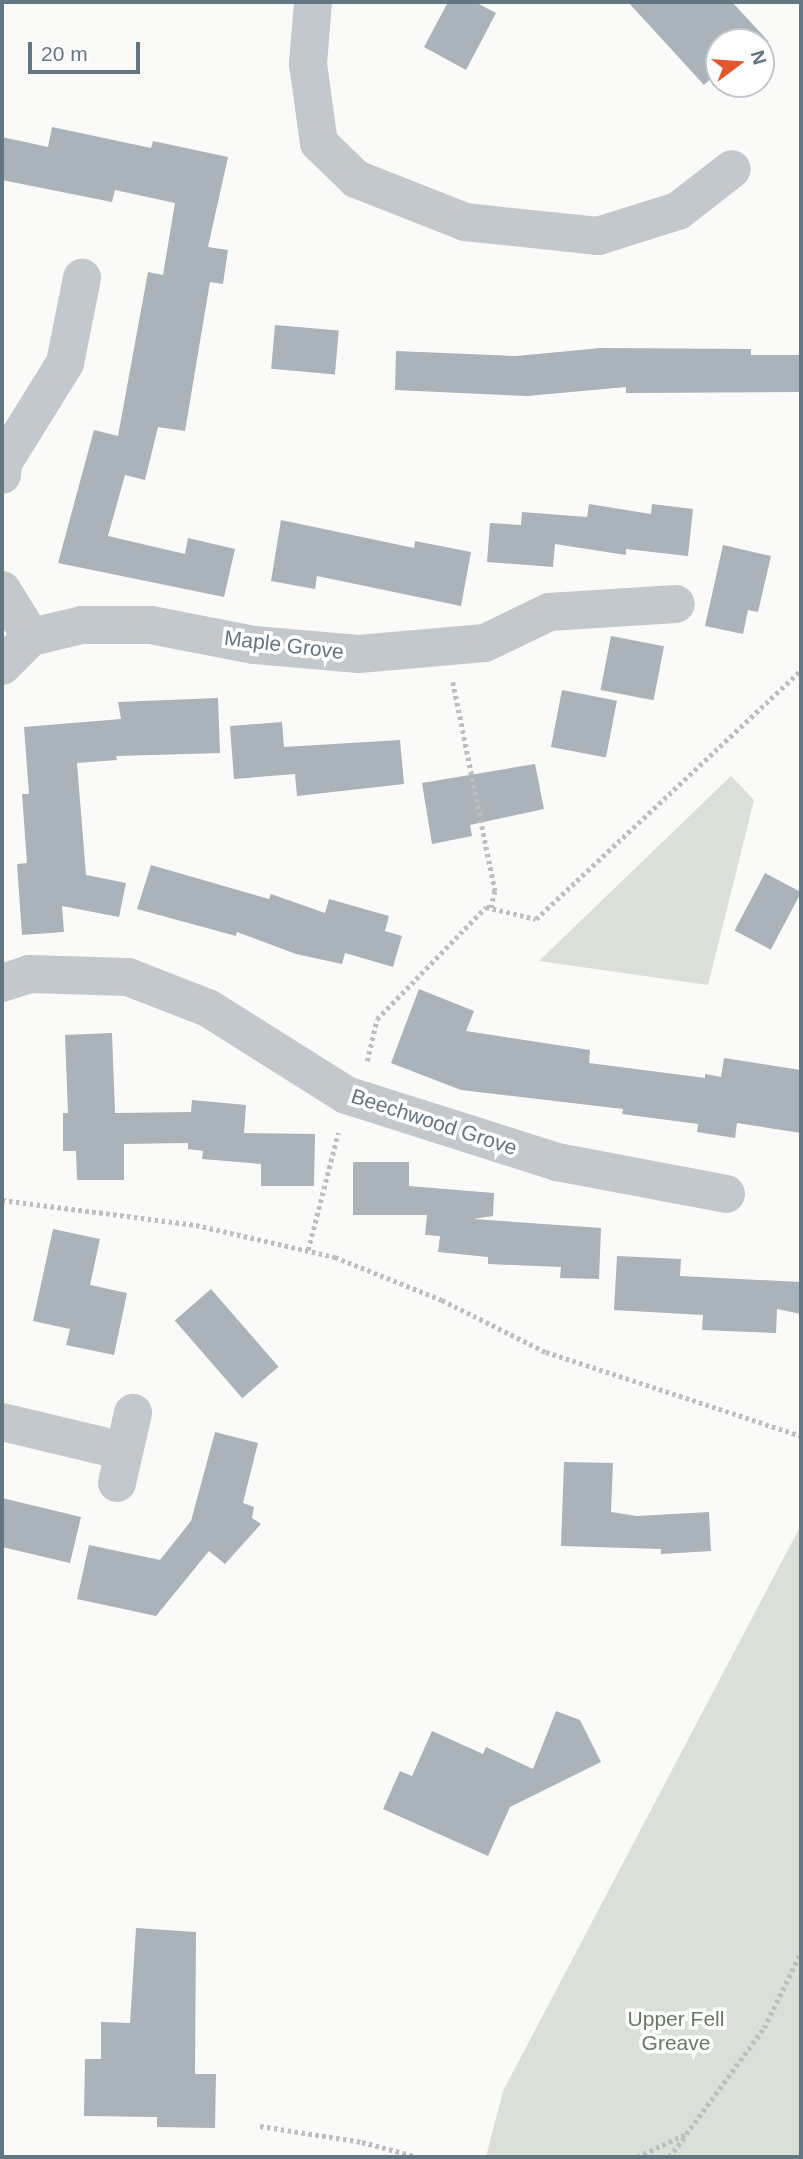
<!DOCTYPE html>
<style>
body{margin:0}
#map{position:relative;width:803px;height:2159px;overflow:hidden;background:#fafaf8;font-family:Arial,sans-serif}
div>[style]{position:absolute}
.green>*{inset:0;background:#dadfd7}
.building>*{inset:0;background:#aab3b9;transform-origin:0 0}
.path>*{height:4.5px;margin-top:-2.25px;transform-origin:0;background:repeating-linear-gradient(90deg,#bbbfc2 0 3.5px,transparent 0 7px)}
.minor>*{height:38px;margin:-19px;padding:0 19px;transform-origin:19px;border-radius:19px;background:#c3c8cc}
span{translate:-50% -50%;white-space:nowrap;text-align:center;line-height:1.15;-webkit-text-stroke:7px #fff;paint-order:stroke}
.street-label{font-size:21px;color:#657683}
.park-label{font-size:21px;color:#687a64}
.frame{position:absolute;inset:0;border:4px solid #657683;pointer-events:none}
.north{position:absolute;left:705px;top:28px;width:70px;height:70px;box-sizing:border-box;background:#fff;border:2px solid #c1c8cd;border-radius:50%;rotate:74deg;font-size:19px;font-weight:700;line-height:28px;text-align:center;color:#657683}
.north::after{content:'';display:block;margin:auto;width:24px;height:32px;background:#e4572e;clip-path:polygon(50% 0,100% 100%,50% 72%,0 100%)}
.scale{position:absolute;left:28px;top:42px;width:112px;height:32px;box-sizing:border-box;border:4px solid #657683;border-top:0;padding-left:9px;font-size:21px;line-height:24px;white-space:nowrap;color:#657683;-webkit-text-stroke:5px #fff;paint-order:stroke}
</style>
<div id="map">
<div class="green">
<i style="clip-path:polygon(731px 776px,754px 800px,708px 985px,539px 961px)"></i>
<i style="clip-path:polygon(801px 1525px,801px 2157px,486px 2157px,503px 2091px)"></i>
</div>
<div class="building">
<i style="clip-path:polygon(448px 2px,475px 2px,496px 13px,466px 70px,424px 47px)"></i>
<i style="clip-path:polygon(628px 2px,732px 2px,769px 42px,719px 42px,719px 71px,704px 85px)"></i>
<i style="clip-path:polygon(52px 127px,151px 148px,153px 141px,228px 157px,208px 247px,228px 250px,223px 284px,210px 282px,185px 431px,158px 427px,145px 480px,125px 475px,108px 536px,185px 554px,188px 538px,235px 549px,224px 597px,58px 563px,94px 430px,118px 436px,148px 272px,163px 275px,175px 203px,115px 190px,112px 202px,2px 180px,2px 137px,48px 147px)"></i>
<i style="left:275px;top:325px;width:64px;height:44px;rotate:5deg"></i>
<i style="clip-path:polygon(601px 348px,751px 349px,751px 355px,801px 355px,801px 392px,626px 393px,626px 387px,527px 396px,395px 390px,396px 351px,516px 356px)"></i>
<i style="clip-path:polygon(589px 504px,651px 514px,652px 504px,693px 509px,688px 556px,626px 549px,626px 555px,555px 544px,553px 567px,487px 562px,490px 523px,521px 525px,522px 512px,587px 517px)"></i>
<i style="clip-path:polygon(281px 520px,414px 548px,415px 541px,471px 552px,461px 606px,317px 576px,315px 589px,271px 581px)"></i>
<i style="clip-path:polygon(723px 545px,771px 556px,758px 612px,748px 610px,743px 634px,705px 626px)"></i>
<i style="left:611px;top:636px;width:54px;height:55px;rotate:11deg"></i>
<i style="left:562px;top:690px;width:56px;height:58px;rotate:11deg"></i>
<i style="clip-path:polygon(218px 698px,220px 753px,116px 756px,117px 760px,77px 763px,86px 875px,126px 883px,119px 917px,62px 906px,64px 932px,22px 935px,17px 864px,27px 863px,22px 794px,29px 794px,24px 727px,121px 719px,118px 702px)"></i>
<i style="clip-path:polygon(282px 722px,284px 747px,400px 740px,404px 784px,297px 796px,295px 774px,234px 779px,230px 726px)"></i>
<i style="clip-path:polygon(535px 764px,544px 809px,470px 825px,472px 836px,432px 844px,422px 783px)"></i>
<i style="clip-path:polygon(151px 865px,269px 899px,271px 894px,325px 913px,329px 899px,389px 916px,385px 931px,402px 936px,393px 967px,345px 953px,342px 964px,296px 954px,237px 932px,236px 936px,137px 909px)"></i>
<i style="left:765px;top:873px;width:41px;height:65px;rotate:28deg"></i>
<i style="clip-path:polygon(419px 989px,474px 1011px,466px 1031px,590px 1050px,589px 1063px,705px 1078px,705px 1074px,721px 1077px,724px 1058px,801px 1070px,801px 1133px,737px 1123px,735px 1138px,697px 1132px,698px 1124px,622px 1114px,623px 1109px,461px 1090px,391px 1063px)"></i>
<i style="clip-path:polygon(112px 1033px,115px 1113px,191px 1112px,192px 1100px,246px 1105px,244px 1133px,315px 1134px,314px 1186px,261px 1186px,261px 1164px,202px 1159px,203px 1151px,188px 1149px,188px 1143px,124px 1144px,124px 1180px,77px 1180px,76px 1151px,63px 1151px,63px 1113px,68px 1113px,65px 1035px)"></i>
<i style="clip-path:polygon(353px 1162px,409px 1162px,409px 1186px,494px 1193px,493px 1216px,473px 1219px,601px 1228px,599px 1279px,560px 1278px,561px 1267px,488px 1264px,488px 1257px,438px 1252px,440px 1236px,425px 1235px,427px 1215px,353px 1215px)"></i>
<i style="clip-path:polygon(53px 1229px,100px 1239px,90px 1285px,127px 1293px,114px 1355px,66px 1345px,70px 1329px,33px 1321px)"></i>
<i style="clip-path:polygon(617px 1256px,681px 1259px,680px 1276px,801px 1282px,801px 1314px,777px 1309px,776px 1333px,702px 1330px,703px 1315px,614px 1310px)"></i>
<i style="left:211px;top:1289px;width:103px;height:48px;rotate:49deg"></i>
<i style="clip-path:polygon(215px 1432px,258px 1443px,243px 1503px,254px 1507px,252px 1518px,261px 1524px,225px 1564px,209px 1551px,156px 1616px,77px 1599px,89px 1545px,160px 1560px,191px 1521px)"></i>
<i style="clip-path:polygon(564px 1462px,613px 1463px,611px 1512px,637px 1516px,709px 1512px,711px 1551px,661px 1554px,661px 1549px,561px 1546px)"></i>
<i style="clip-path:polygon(2px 1498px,81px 1517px,70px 1563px,2px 1547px)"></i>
<i style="clip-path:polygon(556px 1711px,580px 1720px,601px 1762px,510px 1807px,488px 1856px,383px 1809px,400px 1771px,412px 1776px,432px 1731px,483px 1754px,486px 1747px,533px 1769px)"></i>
<i style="clip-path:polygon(136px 1928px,196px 1932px,195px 2074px,216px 2074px,215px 2128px,157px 2127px,157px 2117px,84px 2116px,85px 2059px,101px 2059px,101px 2022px,130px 2023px)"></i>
</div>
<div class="path">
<i style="left:453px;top:682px;width:213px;rotate:78.6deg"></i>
<i style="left:495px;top:891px;width:17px;rotate:103deg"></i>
<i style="left:367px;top:1061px;width:43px;rotate:-76.6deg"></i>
<i style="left:377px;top:1019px;width:156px;rotate:-45.8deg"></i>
<i style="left:486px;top:907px;width:51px;rotate:13.5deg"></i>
<i style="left:536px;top:919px;width:364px;rotate:-43.2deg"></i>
<i style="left:2px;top:1200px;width:196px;rotate:7.3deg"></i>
<i style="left:196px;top:1225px;width:143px;rotate:13deg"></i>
<i style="left:335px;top:1257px;width:115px;rotate:21.9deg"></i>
<i style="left:442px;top:1300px;width:116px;rotate:26.6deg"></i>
<i style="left:546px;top:1352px;width:268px;rotate:18.2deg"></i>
<i style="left:308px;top:1250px;width:121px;rotate:-75.6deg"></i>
<i style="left:260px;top:2126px;width:103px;rotate:8.9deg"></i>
<i style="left:362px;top:2142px;width:58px;rotate:15deg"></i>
<i style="left:637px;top:2157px;width:54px;rotate:-25.1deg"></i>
<i style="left:686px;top:2134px;width:132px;rotate:-53.7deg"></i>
<i style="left:764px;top:2028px;width:85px;rotate:-64deg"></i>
<i style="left:669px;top:2157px;width:28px;rotate:-52deg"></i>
</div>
<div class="minor">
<i style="left:313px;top:2px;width:62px;rotate:94.6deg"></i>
<i style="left:308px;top:64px;width:80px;rotate:82.1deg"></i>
<i style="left:319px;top:143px;width:52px;rotate:44.2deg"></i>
<i style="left:356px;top:179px;width:117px;rotate:21.5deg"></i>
<i style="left:465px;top:222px;width:134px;rotate:6deg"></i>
<i style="left:598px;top:236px;width:84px;rotate:-17.4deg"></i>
<i style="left:678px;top:211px;width:68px;rotate:-37.9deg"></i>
<i style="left:2px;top:475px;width:12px;rotate:-85deg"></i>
<i style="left:3px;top:463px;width:118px;rotate:-58.2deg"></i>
<i style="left:65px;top:363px;width:87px;rotate:-78.7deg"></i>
<i style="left:2px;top:590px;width:55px;rotate:58.3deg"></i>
<i style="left:2px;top:666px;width:41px;rotate:-45deg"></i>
<i style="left:31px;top:637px;width:52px;rotate:-13.2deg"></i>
<i style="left:82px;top:625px;width:69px"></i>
<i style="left:151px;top:625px;width:105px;rotate:11deg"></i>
<i style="left:254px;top:645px;width:105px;rotate:4.9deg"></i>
<i style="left:359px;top:654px;width:126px;rotate:-5deg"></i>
<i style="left:485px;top:643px;width:71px;rotate:-25.8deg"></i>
<i style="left:549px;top:612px;width:127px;rotate:-3.6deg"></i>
<i style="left:2px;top:983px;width:28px;rotate:-18deg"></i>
<i style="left:29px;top:974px;width:99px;rotate:1.7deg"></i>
<i style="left:128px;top:977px;width:86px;rotate:21.2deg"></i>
<i style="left:208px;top:1008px;width:163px;rotate:32.2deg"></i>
<i style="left:346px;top:1095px;width:221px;rotate:17.6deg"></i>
<i style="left:557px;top:1162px;width:172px;rotate:10.7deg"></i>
<i style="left:2px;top:1422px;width:125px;rotate:13.4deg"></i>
<i style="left:117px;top:1483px;width:72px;rotate:-77.1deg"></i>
</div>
<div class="street-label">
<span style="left:284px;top:645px;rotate:7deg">Maple Grove</span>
<span style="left:434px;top:1122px;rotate:18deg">Beechwood Grove</span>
</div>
<div class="park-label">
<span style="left:676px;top:2031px">Upper Fell<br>Greave</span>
</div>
<div class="frame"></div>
<div class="north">N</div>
<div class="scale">20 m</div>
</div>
